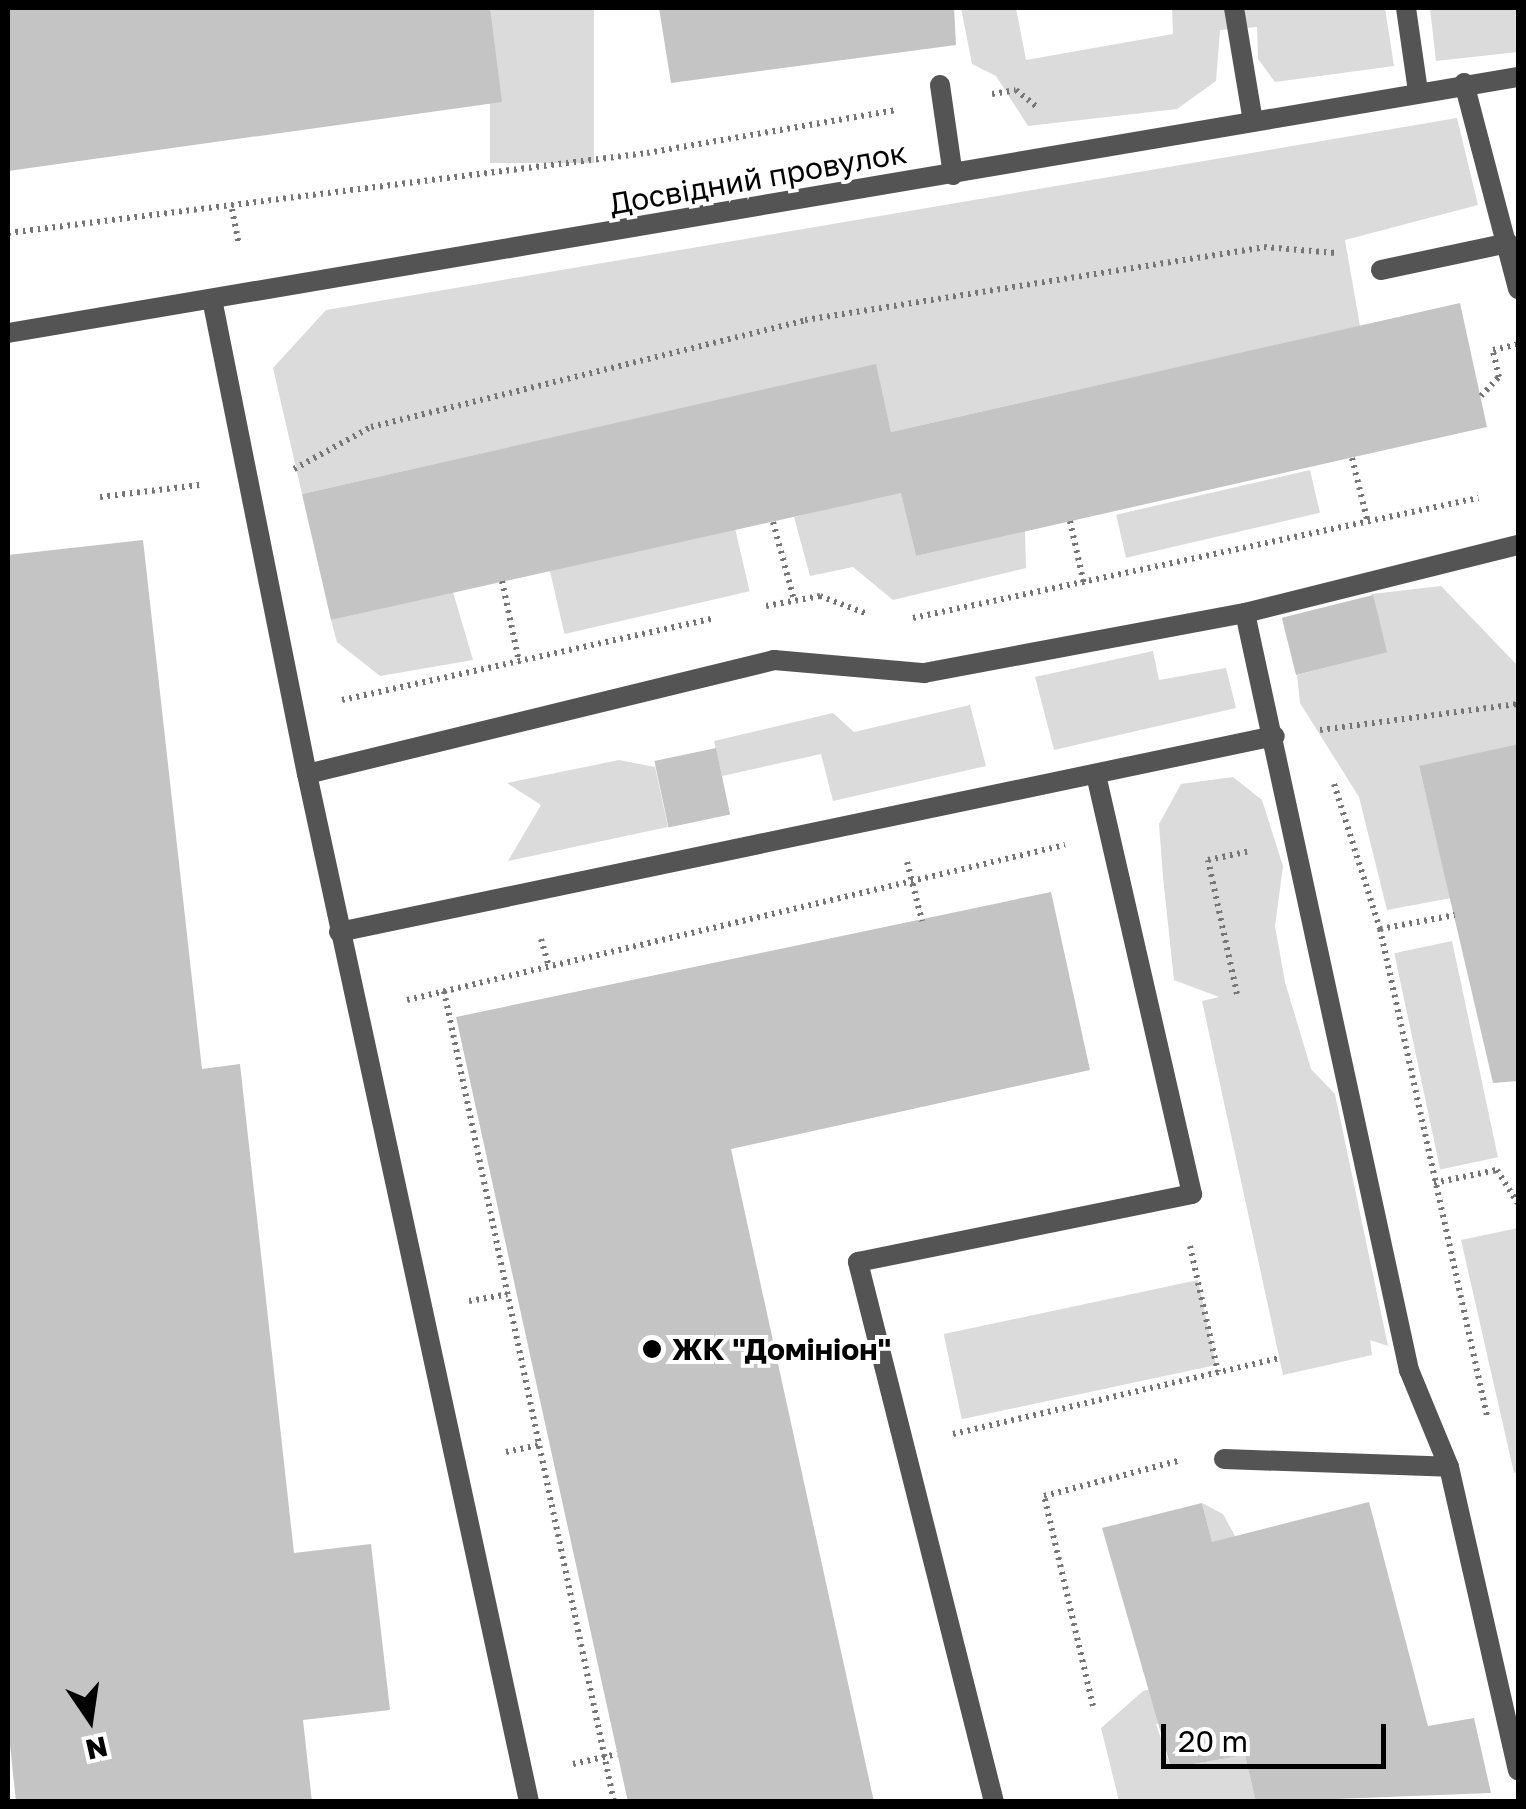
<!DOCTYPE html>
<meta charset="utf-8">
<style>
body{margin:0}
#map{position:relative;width:1526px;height:1809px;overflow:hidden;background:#fff;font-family:"Golos Text",sans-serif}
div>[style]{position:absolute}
.green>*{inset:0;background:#dbdbdb;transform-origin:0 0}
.building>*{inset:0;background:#c4c4c4;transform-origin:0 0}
.path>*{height:6px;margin-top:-3px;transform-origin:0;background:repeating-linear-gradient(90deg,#767676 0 2.5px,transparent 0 7.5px)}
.lane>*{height:20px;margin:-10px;padding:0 10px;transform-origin:10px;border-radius:10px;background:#545454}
.street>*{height:20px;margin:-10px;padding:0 10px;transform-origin:10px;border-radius:10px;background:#545454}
.dots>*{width:28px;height:28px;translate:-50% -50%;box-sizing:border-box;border:5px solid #fff;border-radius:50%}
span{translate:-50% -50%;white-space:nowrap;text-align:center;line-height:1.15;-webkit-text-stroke:8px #fff;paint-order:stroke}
.street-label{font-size:30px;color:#000}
.poi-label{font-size:30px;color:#000;font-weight:700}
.left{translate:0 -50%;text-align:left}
.frame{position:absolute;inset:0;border:10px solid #000;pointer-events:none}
.north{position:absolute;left:40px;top:1669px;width:100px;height:100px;-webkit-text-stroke:8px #fff;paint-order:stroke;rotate:167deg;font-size:28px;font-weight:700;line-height:40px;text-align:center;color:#000}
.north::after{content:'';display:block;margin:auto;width:35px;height:45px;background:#000;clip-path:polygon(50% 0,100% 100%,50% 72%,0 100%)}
.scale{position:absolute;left:1161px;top:1724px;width:225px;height:45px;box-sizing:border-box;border:5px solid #000;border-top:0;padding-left:12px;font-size:30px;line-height:35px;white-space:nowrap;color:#000;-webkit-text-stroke:8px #fff;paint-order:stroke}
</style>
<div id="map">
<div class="green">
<i style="left:490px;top:8px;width:104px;height:155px"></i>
<i style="clip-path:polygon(961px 8px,1016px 8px,1026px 60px,1173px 34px,1172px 8px,1385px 8px,1394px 66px,1275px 82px,1258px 59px,1257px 27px,1220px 30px,1216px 81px,1177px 109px,1028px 126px,996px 76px,972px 64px)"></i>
<i style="clip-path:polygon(1430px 8px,1518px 8px,1518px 52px,1436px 61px)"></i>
<i style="clip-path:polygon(1457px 118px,1478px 205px,1345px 240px,1360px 326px,891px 432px,875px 365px,302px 494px,273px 368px,326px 310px)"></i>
<i style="left:1310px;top:470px;width:44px;height:199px;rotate:77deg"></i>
<i style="clip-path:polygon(901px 491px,916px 556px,1025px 531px,1026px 568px,893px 600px,853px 567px,810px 576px,794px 517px)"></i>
<i style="left:735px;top:528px;width:65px;height:190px;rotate:77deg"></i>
<i style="clip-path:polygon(1441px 586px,1518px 666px,1518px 744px,1419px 767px,1451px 898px,1387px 910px,1359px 797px,1300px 703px,1297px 675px,1387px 652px,1372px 594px)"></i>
<i style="clip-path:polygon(453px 592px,473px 660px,380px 676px,337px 642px,331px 620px)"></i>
<i style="clip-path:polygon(1153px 651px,1159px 680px,1226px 668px,1236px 708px,1054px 750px,1035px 677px)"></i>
<i style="clip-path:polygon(970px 705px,986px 766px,833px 801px,821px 754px,722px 776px,714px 741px,833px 713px,854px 732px)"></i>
<i style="clip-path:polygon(619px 760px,655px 767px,668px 827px,508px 861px,541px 805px,507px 783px)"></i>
<i style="clip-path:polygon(1233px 777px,1262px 800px,1283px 866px,1275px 926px,1285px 982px,1311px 1069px,1335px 1094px,1388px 1346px,1370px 1340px,1372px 1355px,1283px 1375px,1202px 1001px,1219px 997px,1174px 980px,1163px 877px,1159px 824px,1181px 784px)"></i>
<i style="left:1452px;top:941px;width:221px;height:59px;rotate:78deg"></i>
<i style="clip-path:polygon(1518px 1228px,1518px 1471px,1514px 1473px,1461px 1240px)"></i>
<i style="left:1198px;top:1280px;width:87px;height:260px;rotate:78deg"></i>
<i style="clip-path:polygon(1202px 1503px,1223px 1514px,1235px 1536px,1269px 1671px,1387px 1678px,1156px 1724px,1171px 1768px,1245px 1755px,1256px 1801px,1119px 1801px,1101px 1728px,1143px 1691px,1243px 1665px)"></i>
</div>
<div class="building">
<i style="clip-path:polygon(8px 8px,490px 8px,502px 102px,8px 171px)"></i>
<i style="clip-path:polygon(659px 8px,954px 8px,956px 45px,671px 83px)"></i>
<i style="clip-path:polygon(1460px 303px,1487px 427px,916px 556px,901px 493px,331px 620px,302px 494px,876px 364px,891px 432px)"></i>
<i style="clip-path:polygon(143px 540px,202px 1069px,240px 1064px,294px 1553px,371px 1544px,390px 1710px,303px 1720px,312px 1802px,16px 1802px,8px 1726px,8px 555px)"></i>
<i style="left:1373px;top:595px;width:59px;height:94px;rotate:76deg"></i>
<i style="clip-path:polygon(1518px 744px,1518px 1081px,1493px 1083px,1419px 766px)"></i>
<i style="left:716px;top:748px;width:68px;height:63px;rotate:78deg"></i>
<i style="clip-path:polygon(1051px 892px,1090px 1070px,731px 1149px,874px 1802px,628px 1802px,456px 1017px)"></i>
<i style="clip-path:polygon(1369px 1502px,1428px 1726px,1474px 1718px,1491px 1793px,1256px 1802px,1245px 1755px,1171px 1768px,1102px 1528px,1202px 1503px,1212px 1542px)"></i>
</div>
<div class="path">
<i style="left:992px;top:94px;width:24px;rotate:-9deg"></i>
<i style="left:1016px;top:90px;width:28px;rotate:39deg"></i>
<i style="left:232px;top:209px;width:36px;rotate:79deg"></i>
<i style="left:8px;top:233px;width:644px;rotate:-7.14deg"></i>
<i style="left:647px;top:153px;width:253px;rotate:-9.8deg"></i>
<i style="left:1481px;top:396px;width:26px;rotate:-47deg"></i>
<i style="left:1499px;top:377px;width:28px;rotate:-103deg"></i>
<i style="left:1493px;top:350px;width:26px;rotate:-13deg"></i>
<i style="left:1352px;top:458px;width:67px;rotate:76.2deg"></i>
<i style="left:294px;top:469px;width:88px;rotate:-28.6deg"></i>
<i style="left:371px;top:427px;width:447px;rotate:-13.8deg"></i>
<i style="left:805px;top:320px;width:465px;rotate:-9deg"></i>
<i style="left:1264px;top:247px;width:72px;rotate:4.8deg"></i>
<i style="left:100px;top:497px;width:100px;rotate:-6.9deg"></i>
<i style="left:1070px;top:521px;width:65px;rotate:77.5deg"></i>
<i style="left:773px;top:522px;width:81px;rotate:74.9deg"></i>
<i style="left:502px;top:581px;width:83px;rotate:78.1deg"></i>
<i style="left:766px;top:606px;width:55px;rotate:-10.5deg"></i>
<i style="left:820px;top:596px;width:51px;rotate:20.6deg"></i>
<i style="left:913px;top:618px;width:578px;rotate:-11.99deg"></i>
<i style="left:342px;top:700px;width:382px;rotate:-12.4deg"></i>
<i style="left:1320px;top:730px;width:200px;rotate:-7.5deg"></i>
<i style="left:1334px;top:784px;width:152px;rotate:72.4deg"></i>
<i style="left:1380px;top:929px;width:500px;rotate:77.6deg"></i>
<i style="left:907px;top:862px;width:61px;rotate:75.7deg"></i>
<i style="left:1380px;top:929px;width:76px;rotate:-10.6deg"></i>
<i style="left:541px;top:939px;width:29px;rotate:74deg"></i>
<i style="left:444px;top:991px;width:829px;rotate:78.16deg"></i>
<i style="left:1237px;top:994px;width:137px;rotate:-102.2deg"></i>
<i style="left:1208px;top:860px;width:40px;rotate:-12deg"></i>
<i style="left:407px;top:1000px;width:676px;rotate:-13.26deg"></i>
<i style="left:1434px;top:1183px;width:64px;rotate:-11.7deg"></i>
<i style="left:1497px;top:1170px;width:39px;rotate:58deg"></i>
<i style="left:1190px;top:1246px;width:129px;rotate:77.5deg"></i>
<i style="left:469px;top:1301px;width:39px;rotate:-10deg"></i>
<i style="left:953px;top:1434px;width:335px;rotate:-13.1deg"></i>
<i style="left:506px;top:1452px;width:34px;rotate:-12deg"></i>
<i style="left:1093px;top:1706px;width:216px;rotate:-103.1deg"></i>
<i style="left:1044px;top:1496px;width:138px;rotate:-14.7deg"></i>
<i style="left:573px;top:1764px;width:45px;rotate:-12.8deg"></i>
</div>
<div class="lane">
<i style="left:1234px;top:8px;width:115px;rotate:80.5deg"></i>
<i style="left:1406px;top:8px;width:84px;rotate:81.8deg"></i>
<i style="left:1464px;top:83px;width:213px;rotate:75.3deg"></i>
<i style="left:940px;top:85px;width:91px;rotate:81.8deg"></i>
<i style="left:1381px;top:270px;width:130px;rotate:-12deg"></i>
<i style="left:212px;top:299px;width:484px;rotate:78.7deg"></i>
<i style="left:307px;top:774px;width:481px;rotate:-13.7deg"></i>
<i style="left:774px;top:660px;width:151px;rotate:5deg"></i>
<i style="left:924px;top:673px;width:327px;rotate:-10.6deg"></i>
<i style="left:1245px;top:613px;width:775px;rotate:77.78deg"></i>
<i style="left:1409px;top:1370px;width:105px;rotate:67.6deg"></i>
<i style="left:1449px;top:1467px;width:311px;rotate:77.2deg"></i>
<i style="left:1245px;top:613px;width:281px;rotate:-14deg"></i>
<i style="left:307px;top:774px;width:1052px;rotate:77.81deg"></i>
<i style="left:339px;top:932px;width:956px;rotate:-11.83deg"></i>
<i style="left:1224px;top:1459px;width:225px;rotate:2deg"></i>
<i style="left:994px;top:1802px;width:557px;rotate:-104.14deg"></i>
<i style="left:858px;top:1262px;width:341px;rotate:-11.5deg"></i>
<i style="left:1192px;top:1194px;width:431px;rotate:-102.9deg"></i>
</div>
<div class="street">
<i style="left:8px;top:333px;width:1532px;rotate:-9.62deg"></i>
</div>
<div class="dots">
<i style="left:652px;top:1349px;background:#000"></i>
</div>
<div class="street-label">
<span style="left:758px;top:178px;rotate:-10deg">Досвідний провулок</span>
</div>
<div class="poi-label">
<span class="left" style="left:672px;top:1349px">ЖК "Домініон"</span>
</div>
<div class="frame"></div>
<div class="north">N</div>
<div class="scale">20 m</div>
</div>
